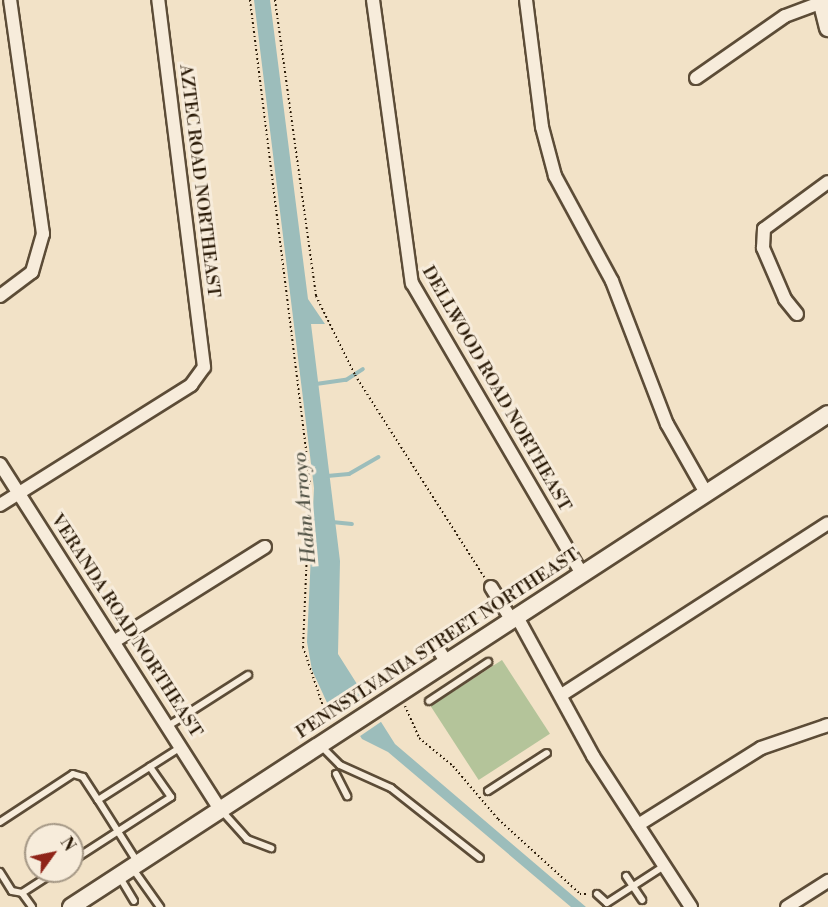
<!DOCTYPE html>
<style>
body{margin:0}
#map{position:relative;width:828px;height:907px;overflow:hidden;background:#f2e2c7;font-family:"Libre Bodoni",serif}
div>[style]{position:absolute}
.green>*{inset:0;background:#b4c49a;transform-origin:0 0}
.water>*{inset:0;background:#9cbdbb}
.pier>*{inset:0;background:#f2e2c7;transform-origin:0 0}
.stream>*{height:4px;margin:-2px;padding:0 2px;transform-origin:2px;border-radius:2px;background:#9cbdbb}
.path>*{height:2px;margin-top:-1px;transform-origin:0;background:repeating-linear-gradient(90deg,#2a1a07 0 1.5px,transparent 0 4.5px)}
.roads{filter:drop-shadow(2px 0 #5c4c37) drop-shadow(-2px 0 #5c4c37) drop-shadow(0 2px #5c4c37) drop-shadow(0 -2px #5c4c37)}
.lane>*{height:6px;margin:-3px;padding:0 3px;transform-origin:3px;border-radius:3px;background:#f7ecdb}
.street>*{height:12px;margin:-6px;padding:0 6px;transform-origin:6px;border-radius:6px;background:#f7ecdb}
.secondary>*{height:16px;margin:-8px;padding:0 8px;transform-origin:8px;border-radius:8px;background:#f7ecdb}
span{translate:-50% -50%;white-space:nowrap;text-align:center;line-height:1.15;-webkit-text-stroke:6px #f7ecdb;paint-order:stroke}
.street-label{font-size:18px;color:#2a1a07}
.water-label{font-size:20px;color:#525346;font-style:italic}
.north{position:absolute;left:24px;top:823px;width:60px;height:60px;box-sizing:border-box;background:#f7ecdb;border:2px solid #a59886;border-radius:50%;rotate:57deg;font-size:16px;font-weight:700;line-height:24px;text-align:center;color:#2a1a07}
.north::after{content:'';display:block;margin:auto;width:21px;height:27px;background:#8f2418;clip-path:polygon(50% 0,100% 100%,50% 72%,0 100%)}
</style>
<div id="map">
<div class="green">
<i style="left:502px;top:660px;width:88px;height:85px;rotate:57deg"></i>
</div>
<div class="water">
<i style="clip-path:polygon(254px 0,270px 0,308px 299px,325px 324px,311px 324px,340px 561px,338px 654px,395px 744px,586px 907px,571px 907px,388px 752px,362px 739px,344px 711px,329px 707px,312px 670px,307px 642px,314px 488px)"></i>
</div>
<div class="pier">
<i style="left:366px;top:697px;width:29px;height:27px;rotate:56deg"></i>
</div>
<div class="stream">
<i style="left:316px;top:384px;width:30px;rotate:-8deg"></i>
<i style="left:346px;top:380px;width:20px;rotate:-33deg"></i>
<i style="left:327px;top:476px;width:22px;rotate:-5deg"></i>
<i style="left:349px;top:474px;width:34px;rotate:-30deg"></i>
<i style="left:332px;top:522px;width:20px;rotate:6deg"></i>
</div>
<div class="path">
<i style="left:250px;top:0;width:484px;rotate:82.9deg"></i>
<i style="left:310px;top:480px;width:167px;rotate:92.4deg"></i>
<i style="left:303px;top:647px;width:81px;rotate:71.3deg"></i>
<i style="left:275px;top:0;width:299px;rotate:82.1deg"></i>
<i style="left:316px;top:296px;width:88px;rotate:63.7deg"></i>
<i style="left:355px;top:375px;width:240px;rotate:57.4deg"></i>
<i style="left:405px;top:706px;width:35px;rotate:66deg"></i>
<i style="left:419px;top:738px;width:44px;rotate:39.5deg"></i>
<i style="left:453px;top:766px;width:70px;rotate:49.7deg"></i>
<i style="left:498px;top:819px;width:111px;rotate:42.4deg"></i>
<i style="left:580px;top:894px;width:7px"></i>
</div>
<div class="roads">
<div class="lane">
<i style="left:429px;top:701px;width:71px;rotate:-33.5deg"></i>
<i style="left:168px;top:726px;width:95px;rotate:-32.5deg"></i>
<i style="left:320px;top:745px;width:28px;rotate:45deg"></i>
<i style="left:340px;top:765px;width:56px;rotate:24.3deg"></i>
<i style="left:391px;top:788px;width:113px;rotate:38.2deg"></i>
<i style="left:336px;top:774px;width:25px;rotate:63deg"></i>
<i style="left:488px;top:791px;width:70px;rotate:-32.8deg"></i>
<i style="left:98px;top:800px;width:75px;rotate:57.6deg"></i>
<i style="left:221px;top:810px;width:39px;rotate:48deg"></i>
<i style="left:247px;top:839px;width:26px;rotate:21deg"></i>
<i style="left:0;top:822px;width:87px;rotate:-33.3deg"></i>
<i style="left:73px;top:774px;width:10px;rotate:17deg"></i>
<i style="left:83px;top:777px;width:27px;rotate:57deg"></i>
<i style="left:98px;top:800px;width:98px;rotate:-32.6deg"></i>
<i style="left:72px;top:861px;width:118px;rotate:-32.9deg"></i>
<i style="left:171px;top:797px;width:37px;rotate:-125deg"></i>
<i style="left:133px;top:869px;width:47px;rotate:54.6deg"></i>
<i style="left:0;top:872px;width:22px;rotate:58deg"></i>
<i style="left:12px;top:891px;width:10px;rotate:11deg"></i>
<i style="left:22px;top:893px;width:40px;rotate:-32.9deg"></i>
<i style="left:119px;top:876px;width:29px;rotate:59deg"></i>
<i style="left:626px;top:876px;width:29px;rotate:56deg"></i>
<i style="left:22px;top:893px;width:17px;rotate:54deg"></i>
<i style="left:597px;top:894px;width:13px;rotate:42deg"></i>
<i style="left:607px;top:903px;width:68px;rotate:-33deg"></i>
</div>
<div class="street">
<i style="left:373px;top:0;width:286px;rotate:82.2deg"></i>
<i style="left:412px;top:283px;width:337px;rotate:59.7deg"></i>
<i style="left:526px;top:0;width:128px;rotate:82.8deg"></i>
<i style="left:542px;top:127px;width:51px;rotate:75.1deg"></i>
<i style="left:555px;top:176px;width:119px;rotate:61.5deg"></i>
<i style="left:612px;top:281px;width:153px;rotate:69deg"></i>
<i style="left:667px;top:424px;width:79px;rotate:60.5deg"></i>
<i style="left:696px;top:78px;width:108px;rotate:-34.9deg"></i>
<i style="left:785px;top:16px;width:46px;rotate:-20.4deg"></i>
<i style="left:0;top:296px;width:40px;rotate:-37deg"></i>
<i style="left:32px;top:272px;width:40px;rotate:-74deg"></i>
<i style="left:43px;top:234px;width:236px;rotate:-98deg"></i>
<i style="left:797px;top:314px;width:19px;rotate:-129deg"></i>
<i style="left:785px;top:299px;width:56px;rotate:-113.3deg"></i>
<i style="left:763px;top:248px;width:19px;rotate:-87deg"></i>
<i style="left:764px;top:229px;width:79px;rotate:-36.3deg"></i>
<i style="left:0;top:464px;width:409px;rotate:57.5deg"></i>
<i style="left:0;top:505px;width:226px;rotate:-32.1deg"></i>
<i style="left:191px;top:385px;width:22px;rotate:-54deg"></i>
<i style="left:204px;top:367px;width:370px;rotate:-97.1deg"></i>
<i style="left:491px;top:587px;width:39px;rotate:58deg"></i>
<i style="left:517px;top:617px;width:158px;rotate:61.3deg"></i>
<i style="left:593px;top:756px;width:180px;rotate:57deg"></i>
<i style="left:115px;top:641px;width:177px;rotate:-32.1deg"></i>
<i style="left:437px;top:647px;width:19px;rotate:58deg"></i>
<i style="left:563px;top:694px;width:315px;rotate:-32.8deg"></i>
<i style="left:638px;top:825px;width:145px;rotate:-32deg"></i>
<i style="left:761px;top:748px;width:71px;rotate:-18.9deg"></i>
<i style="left:787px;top:907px;width:49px;rotate:-32.4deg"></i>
</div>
<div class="secondary">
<i style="left:821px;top:0;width:29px;rotate:76deg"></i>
<i style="left:71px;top:907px;width:903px;rotate:-33.07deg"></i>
</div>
</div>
<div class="street-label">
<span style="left:199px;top:181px;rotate:83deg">AZTEC ROAD NORTHEAST</span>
<span style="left:496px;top:389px;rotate:60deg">DELLWOOD ROAD NORTHEAST</span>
<span style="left:126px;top:626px;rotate:57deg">VERANDA ROAD NORTHEAST</span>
<span style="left:438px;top:644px;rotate:-33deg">PENNSYLVANIA STREET NORTHEAST</span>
</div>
<div class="water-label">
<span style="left:305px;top:508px;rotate:-95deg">Hahn Arroyo</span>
</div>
<div class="north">N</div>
</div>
